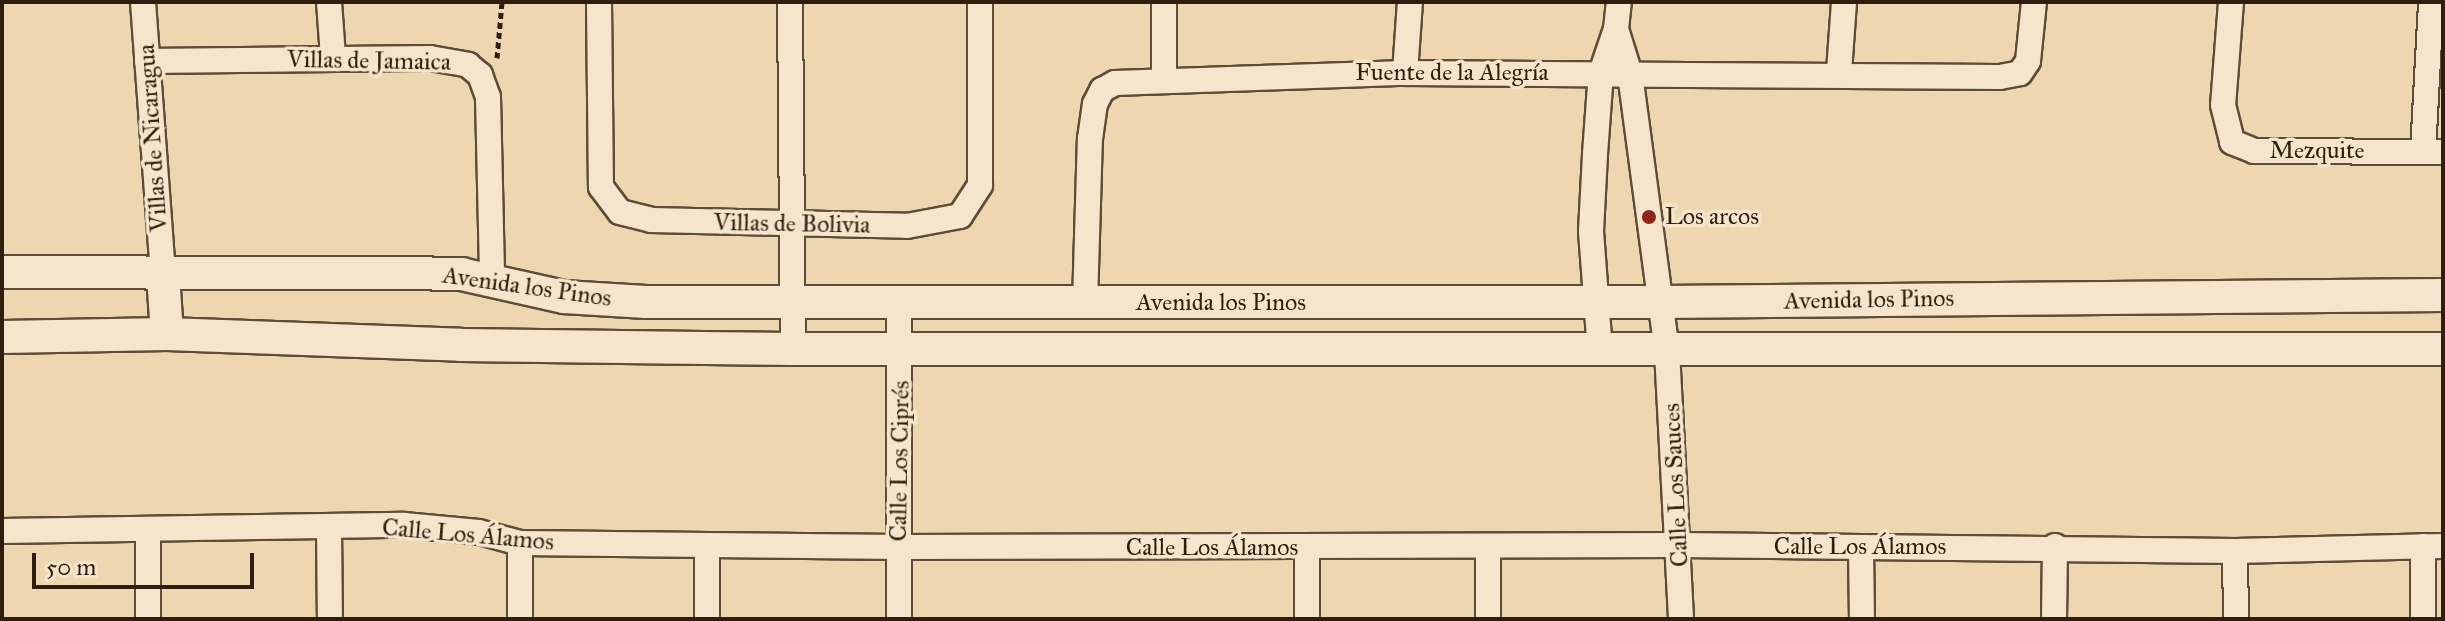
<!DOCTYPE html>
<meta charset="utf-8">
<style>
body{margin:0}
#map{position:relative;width:2445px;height:621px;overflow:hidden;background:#eed7b0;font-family:"IM FELL Great Primer",serif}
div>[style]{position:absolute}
.path>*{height:5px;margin-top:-2.5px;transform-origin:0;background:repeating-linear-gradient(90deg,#2f1e0d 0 6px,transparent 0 10px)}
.roads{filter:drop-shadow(2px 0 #5f4c36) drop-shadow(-2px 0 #5f4c36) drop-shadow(0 2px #5f4c36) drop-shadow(0 -2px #5f4c36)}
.street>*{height:24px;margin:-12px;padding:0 12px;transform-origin:12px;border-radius:12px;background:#f4e5cc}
.secondary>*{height:32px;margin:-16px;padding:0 16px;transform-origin:16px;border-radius:16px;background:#f4e5cc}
.dots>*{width:22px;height:22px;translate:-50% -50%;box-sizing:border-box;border:4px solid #f4e5cc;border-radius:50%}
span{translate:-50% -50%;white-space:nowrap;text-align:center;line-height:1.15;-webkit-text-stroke:7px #f4e5cc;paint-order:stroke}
.street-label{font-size:24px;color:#2f1e0d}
.poi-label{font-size:24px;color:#2f1e0d}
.left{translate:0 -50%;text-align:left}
.frame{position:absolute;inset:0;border:4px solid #2f1e0d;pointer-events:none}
.scale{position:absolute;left:32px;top:553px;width:222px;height:36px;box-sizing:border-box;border:4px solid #2f1e0d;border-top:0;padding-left:10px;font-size:24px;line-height:28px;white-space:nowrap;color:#2f1e0d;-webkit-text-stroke:6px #f4e5cc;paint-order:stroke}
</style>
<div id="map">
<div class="path">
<i style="left:497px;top:58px;width:56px;rotate:-84.9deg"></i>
</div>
<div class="roads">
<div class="street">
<i style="left:143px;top:2px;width:274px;rotate:85.8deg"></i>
<i style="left:329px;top:2px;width:55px;rotate:85.8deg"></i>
<i style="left:599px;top:2px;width:185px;rotate:89.4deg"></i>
<i style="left:601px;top:187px;width:31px;rotate:53deg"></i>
<i style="left:620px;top:212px;width:32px;rotate:14deg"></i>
<i style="left:651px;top:220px;width:256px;rotate:1.3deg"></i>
<i style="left:907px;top:226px;width:54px;rotate:-10.7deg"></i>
<i style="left:960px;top:216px;width:37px;rotate:-57deg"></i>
<i style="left:980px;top:185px;width:183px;rotate:-90deg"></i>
<i style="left:790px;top:2px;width:347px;rotate:89.5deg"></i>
<i style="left:1164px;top:2px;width:75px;rotate:90deg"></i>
<i style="left:2231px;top:2px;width:103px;rotate:94.4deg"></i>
<i style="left:2223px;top:105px;width:38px;rotate:76deg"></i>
<i style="left:2232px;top:142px;width:24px;rotate:22deg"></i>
<i style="left:2254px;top:151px;width:189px;rotate:0.3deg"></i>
<i style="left:1616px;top:29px;width:47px;rotate:72.7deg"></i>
<i style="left:1630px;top:74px;width:279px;rotate:82.4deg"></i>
<i style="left:1667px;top:351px;width:268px;rotate:87deg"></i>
<i style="left:147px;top:61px;width:283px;rotate:-0.6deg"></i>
<i style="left:430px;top:58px;width:39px;rotate:10deg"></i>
<i style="left:468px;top:65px;width:16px;rotate:40deg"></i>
<i style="left:480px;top:75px;width:23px;rotate:70deg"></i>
<i style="left:488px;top:97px;width:180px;rotate:88.7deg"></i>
<i style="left:1839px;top:72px;width:70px;rotate:-85.9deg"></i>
<i style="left:1405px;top:73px;width:71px;rotate:-86deg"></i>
<i style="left:2423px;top:152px;width:150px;rotate:-86.9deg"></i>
<i style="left:1085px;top:304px;width:165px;rotate:-88.3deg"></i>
<i style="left:1090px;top:139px;width:35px;rotate:-82deg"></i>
<i style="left:1095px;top:104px;width:16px;rotate:-63deg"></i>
<i style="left:1102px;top:90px;width:15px;rotate:-28deg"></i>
<i style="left:1115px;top:83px;width:290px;rotate:-2deg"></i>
<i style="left:1405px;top:73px;width:595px;rotate:0.39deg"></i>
<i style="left:2000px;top:77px;width:20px;rotate:-11deg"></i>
<i style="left:2020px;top:73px;width:14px;rotate:-56deg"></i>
<i style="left:2028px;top:61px;width:59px;rotate:-84.2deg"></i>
<i style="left:1600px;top:351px;width:120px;rotate:-94.3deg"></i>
<i style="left:1591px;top:231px;width:77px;rotate:-87deg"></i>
<i style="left:1595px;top:154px;width:81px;rotate:-85.8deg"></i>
<i style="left:1601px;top:73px;width:46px;rotate:-71.2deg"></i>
<i style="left:1616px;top:29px;width:27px;rotate:-84deg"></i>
<i style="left:329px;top:529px;width:90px;rotate:89.4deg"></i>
<i style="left:2px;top:531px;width:402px;rotate:-0.9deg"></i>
<i style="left:404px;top:525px;width:75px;rotate:5.3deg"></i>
<i style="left:479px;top:532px;width:42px;rotate:15deg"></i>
<i style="left:520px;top:543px;width:379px;rotate:0.6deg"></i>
<i style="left:899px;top:547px;width:781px;rotate:-0.15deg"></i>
<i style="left:1680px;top:545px;width:555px;rotate:0.62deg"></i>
<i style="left:2235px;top:551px;width:208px;rotate:-1.4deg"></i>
<i style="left:2423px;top:546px;width:73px;rotate:90deg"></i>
<i style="left:1488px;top:548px;width:71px;rotate:90deg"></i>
<i style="left:1861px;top:548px;width:71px;rotate:89.2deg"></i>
<i style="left:2235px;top:551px;width:68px;rotate:89.2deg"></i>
<i style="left:148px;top:619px;width:88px;rotate:-90deg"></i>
<i style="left:520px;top:619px;width:76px;rotate:-90deg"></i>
<i style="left:707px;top:619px;width:74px;rotate:-90deg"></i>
<i style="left:899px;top:619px;width:315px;rotate:-90deg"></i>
<i style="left:1307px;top:619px;width:71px;rotate:-90deg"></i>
<i style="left:2054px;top:619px;width:73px;rotate:-89.2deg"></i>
</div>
<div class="secondary">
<i style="left:2px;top:272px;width:459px;rotate:0.2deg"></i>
<i style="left:461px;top:274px;width:106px;rotate:12.6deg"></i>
<i style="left:564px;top:297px;width:82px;rotate:3.5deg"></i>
<i style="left:646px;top:302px;width:1014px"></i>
<i style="left:1660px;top:302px;width:783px;rotate:-0.51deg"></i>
<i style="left:163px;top:275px;width:59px;rotate:86.1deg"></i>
<i style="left:2px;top:337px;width:165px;rotate:-1deg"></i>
<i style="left:167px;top:334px;width:294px;rotate:2.1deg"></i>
<i style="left:461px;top:345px;width:332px;rotate:0.7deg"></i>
<i style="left:793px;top:349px;width:1650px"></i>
</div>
</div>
<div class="dots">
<i style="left:1649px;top:217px;background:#8f2418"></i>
</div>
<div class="street-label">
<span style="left:369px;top:61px;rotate:1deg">Villas de Jamaica</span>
<span style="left:1452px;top:73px">Fuente de la Alegría</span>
<span style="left:153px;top:138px;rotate:-94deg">Villas de Nicaragua</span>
<span style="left:2317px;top:151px">Mezquite</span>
<span style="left:792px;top:224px;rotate:1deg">Villas de Bolivia</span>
<span style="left:527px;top:287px;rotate:8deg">Avenida los Pinos</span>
<span style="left:1869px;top:300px;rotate:-1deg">Avenida los Pinos</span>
<span style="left:1221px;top:303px">Avenida los Pinos</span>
<span style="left:900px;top:461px;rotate:-89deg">Calle Los Ciprés</span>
<span style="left:1676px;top:485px;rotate:-93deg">Calle Los Sauces</span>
<span style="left:468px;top:535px;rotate:5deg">Calle Los Álamos</span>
<span style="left:1860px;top:547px">Calle Los Álamos</span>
<span style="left:1212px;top:548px">Calle Los Álamos</span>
</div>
<div class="poi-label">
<span class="left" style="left:1665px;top:217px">Los arcos</span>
</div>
<div class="frame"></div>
<div class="scale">50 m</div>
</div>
